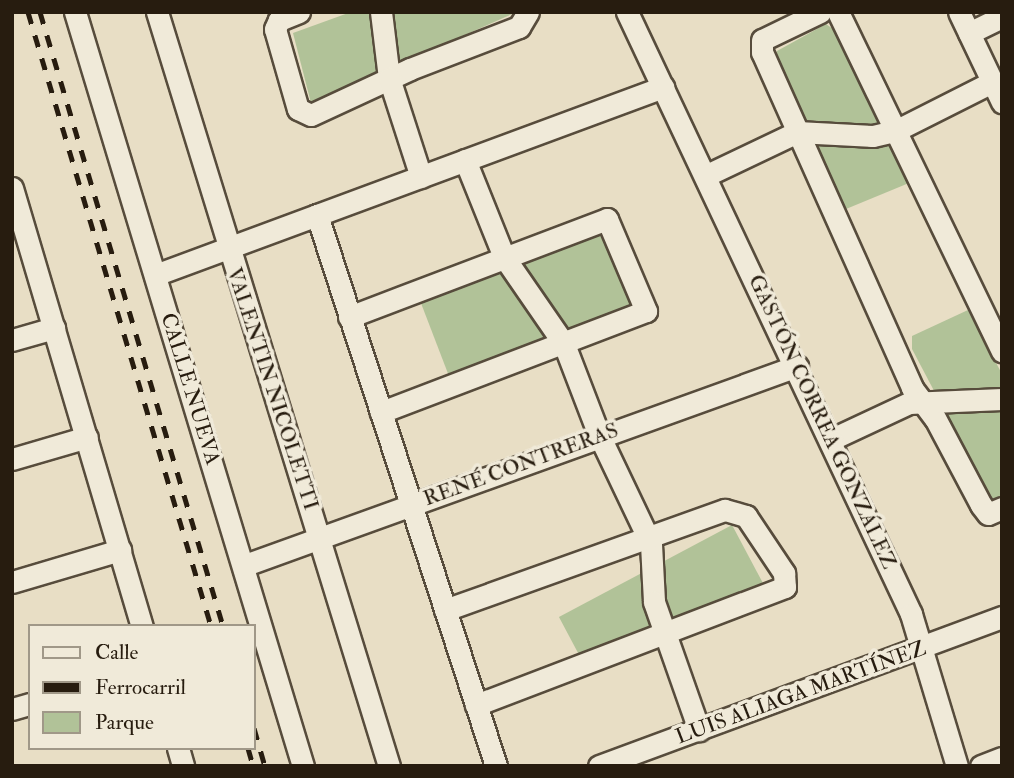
<!DOCTYPE html>
<meta charset="utf-8">
<style>
body{margin:0}
#map{position:relative;width:1014px;height:778px;overflow:hidden;background:#e8dec5;font-family:"IM FELL Double Pica",serif}
div>[style]{position:absolute}
.green>*{inset:0;background:#b1c298;transform-origin:0 0}
.roads{filter:drop-shadow(2px 0 #574c3c) drop-shadow(-2px 0 #574c3c) drop-shadow(0 2px #574c3c) drop-shadow(0 -2px #574c3c)}
.minor>*{height:21px;margin:-10.5px;padding:0 10.5px;transform-origin:10.5px;border-radius:10.5px;background:#f0ead9}
.rail>*{height:5px;margin-top:-2.5px;transform-origin:0;background:repeating-linear-gradient(90deg,#271c0f 0 12px,transparent 0 24px)}
span{translate:-50% -50%;white-space:nowrap;text-align:center;line-height:1.15;-webkit-text-stroke:7px #f0ead9;paint-order:stroke}
.street-label{font-size:21px;color:#271c0f}
.frame{position:absolute;inset:0;border:14px solid #271c0f;pointer-events:none}
.legend{position:absolute;left:28px;top:624px;width:228px;height:126px;box-sizing:border-box;background:#f0ead9;border:2px solid #a09888;margin:0;padding:9px 12px;list-style:none;font-size:21px;color:#271c0f}
.legend li{display:flex;align-items:center;gap:14px;height:35px}
.legend b{width:35px;border:2px solid #a09888}
</style>
<div id="map">
<div class="green">
<i style="clip-path:polygon(351px 12px,511px 12px,512px 14px,311px 103px,293px 33px)"></i>
<i style="clip-path:polygon(826px 24px,837px 32px,909px 183px,846px 209px,776px 62px,777px 51px)"></i>
<i style="left:605px;top:230px;width:79px;height:198px;rotate:69deg"></i>
<i style="clip-path:polygon(968px 310px,1002px 374px,1000px 505px,990px 497px,912px 349px,912px 336px)"></i>
<i style="left:732px;top:525px;width:66px;height:196px;rotate:62deg"></i>
</div>
<div class="roads">
<div class="minor">
<i style="left:75px;top:12px;width:788px;rotate:73.18deg"></i>
<i style="left:157px;top:12px;width:789px;rotate:72.9deg"></i>
<i style="left:299px;top:12px;width:22px;rotate:158deg"></i>
<i style="left:279px;top:20px;width:10px;rotate:114deg"></i>
<i style="left:275px;top:29px;width:83px;rotate:74deg"></i>
<i style="left:298px;top:109px;width:14px;rotate:25deg"></i>
<i style="left:311px;top:115px;width:109px;rotate:-24.9deg"></i>
<i style="left:410px;top:69px;width:117px;rotate:-21.1deg"></i>
<i style="left:519px;top:27px;width:17px;rotate:-59deg"></i>
<i style="left:381px;top:12px;width:66px;rotate:83.1deg"></i>
<i style="left:389px;top:78px;width:104px;rotate:72.1deg"></i>
<i style="left:627px;top:12px;width:666px;rotate:64.74deg"></i>
<i style="left:911px;top:614px;width:159px;rotate:73.2deg"></i>
<i style="left:820px;top:12px;width:64px;rotate:154.2deg"></i>
<i style="left:762px;top:40px;width:12px;rotate:90deg"></i>
<i style="left:762px;top:52px;width:368px;rotate:65.9deg"></i>
<i style="left:912px;top:388px;width:38px;rotate:53deg"></i>
<i style="left:935px;top:418px;width:98px;rotate:62.1deg"></i>
<i style="left:981px;top:505px;width:11px;rotate:52deg"></i>
<i style="left:988px;top:514px;width:15px;rotate:-23deg"></i>
<i style="left:838px;top:12px;width:377px;rotate:64.2deg"></i>
<i style="left:959px;top:12px;width:100px;rotate:64.5deg"></i>
<i style="left:969px;top:33px;width:37px;rotate:-26deg"></i>
<i style="left:465px;top:160px;width:105px;rotate:68.1deg"></i>
<i style="left:504px;top:257px;width:106px;rotate:55.4deg"></i>
<i style="left:564px;top:344px;width:97px;rotate:69deg"></i>
<i style="left:599px;top:435px;width:121px;rotate:64.5deg"></i>
<i style="left:651px;top:544px;width:58px;rotate:87deg"></i>
<i style="left:654px;top:602px;width:136px;rotate:70.6deg"></i>
<i style="left:707px;top:175px;width:100px;rotate:-25.5deg"></i>
<i style="left:797px;top:132px;width:76px;rotate:3deg"></i>
<i style="left:873px;top:136px;width:23px;rotate:-13deg"></i>
<i style="left:895px;top:131px;width:109px;rotate:-26.8deg"></i>
<i style="left:12px;top:188px;width:457px;rotate:73.5deg"></i>
<i style="left:317px;top:215px;width:579px;rotate:72deg"></i>
<i style="left:155px;top:275px;width:542px;rotate:-20.31deg"></i>
<i style="left:349px;top:317px;width:276px;rotate:-20.8deg"></i>
<i style="left:607px;top:219px;width:100px;rotate:67deg"></i>
<i style="left:646px;top:311px;width:284px;rotate:159.1deg"></i>
<i style="left:12px;top:340px;width:44px;rotate:-15.9deg"></i>
<i style="left:832px;top:439px;width:85px;rotate:-25.1deg"></i>
<i style="left:909px;top:403px;width:93px;rotate:-2.5deg"></i>
<i style="left:12px;top:459px;width:78px;rotate:-16.3deg"></i>
<i style="left:245px;top:565px;width:587px;rotate:-19.82deg"></i>
<i style="left:12px;top:582px;width:113px;rotate:-16.5deg"></i>
<i style="left:445px;top:610px;width:297px;rotate:-19.7deg"></i>
<i style="left:725px;top:510px;width:22px;rotate:16deg"></i>
<i style="left:746px;top:516px;width:69px;rotate:56.3deg"></i>
<i style="left:784px;top:573px;width:14px;rotate:86deg"></i>
<i style="left:785px;top:587px;width:331px;rotate:159.1deg"></i>
<i style="left:12px;top:709px;width:19px;rotate:-16deg"></i>
<i style="left:178px;top:748px;width:19px;rotate:74deg"></i>
<i style="left:599px;top:766px;width:430px;rotate:-20.3deg"></i>
<i style="left:981px;top:766px;width:22px;rotate:-21deg"></i>
</div>
</div>
<div class="rail">
<i style="left:28px;top:12px;width:641px;rotate:73.4deg"></i>
<i style="left:40px;top:12px;width:641px;rotate:73.4deg"></i>
<i style="left:254px;top:728px;width:40px;rotate:74deg"></i>
<i style="left:248px;top:748px;width:19px;rotate:74deg"></i>
</div>
<div class="street-label">
<span style="left:190px;top:389px;rotate:73deg">CALLE NUEVA</span>
<span style="left:272px;top:389px;rotate:72deg">VALENTIN NICOLETTI</span>
<span style="left:822px;top:422px;rotate:65deg">GASTÓN CORREA GONZÁLEZ</span>
<span style="left:521px;top:465px;rotate:-20deg">RENÉ CONTRERAS</span>
<span style="left:801px;top:693px;rotate:-20deg">LUIS ALIAGA MARTÍNEZ</span>
</div>
<div class="frame"></div>
<ul class="legend">
<li><b style="height:9px;background:#f0ead9"></b>Calle</li>
<li><b style="height:9px;background:#271c0f"></b>Ferrocarril</li>
<li><b style="height:19px;background:#b1c298"></b>Parque</li>
</ul>
</div>
